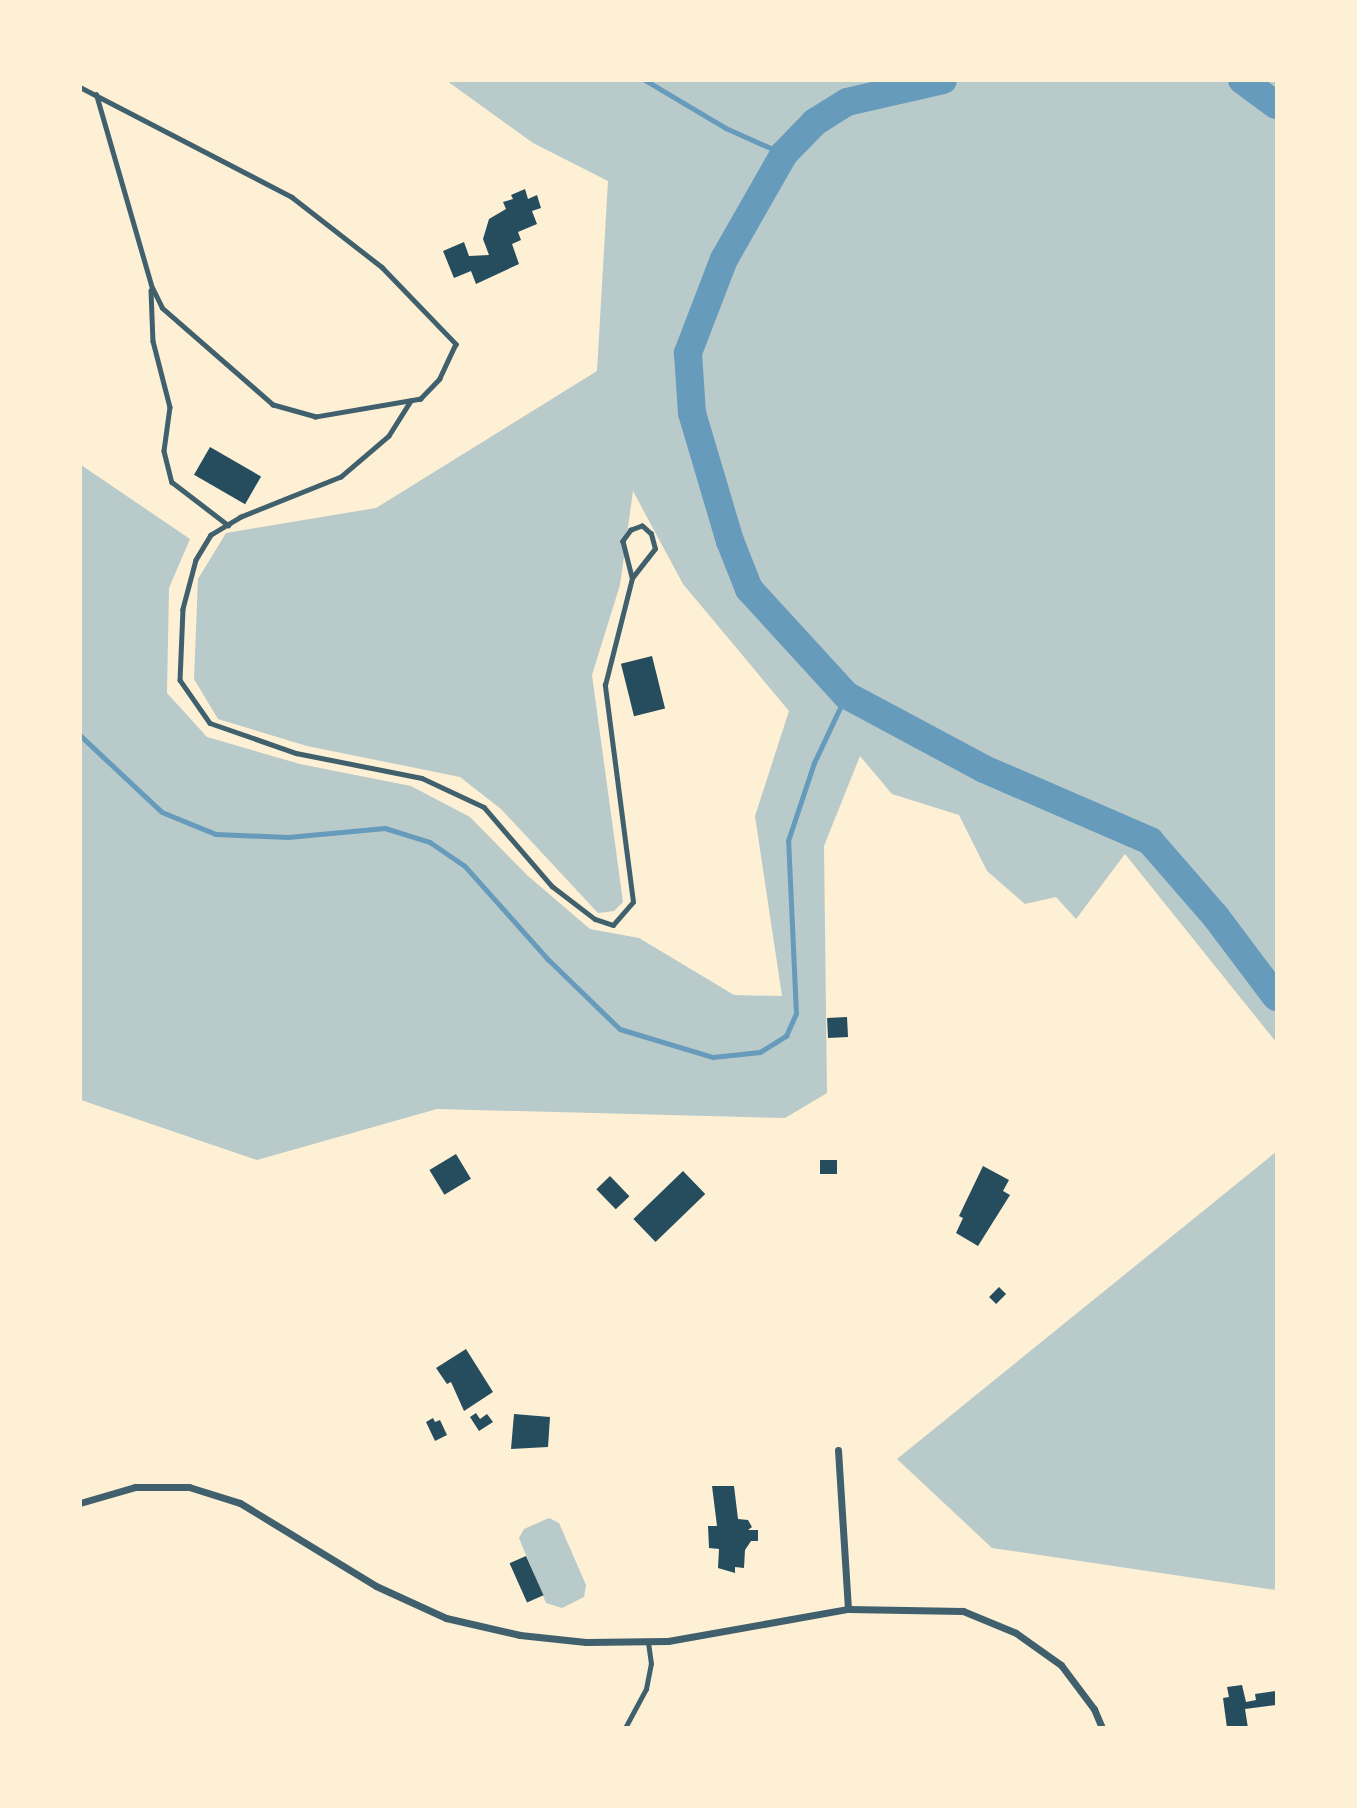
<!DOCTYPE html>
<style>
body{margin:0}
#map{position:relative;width:1357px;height:1808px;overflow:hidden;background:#fdf0d5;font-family:Poppins,sans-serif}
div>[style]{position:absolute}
.green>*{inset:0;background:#b9caca}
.stream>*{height:4.5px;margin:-2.25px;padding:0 2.25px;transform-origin:2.25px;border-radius:2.25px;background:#669bbc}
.river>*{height:28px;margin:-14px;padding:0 14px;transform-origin:14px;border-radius:14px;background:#669bbc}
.building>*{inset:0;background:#264d5e;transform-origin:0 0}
.service>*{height:4.5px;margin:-2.25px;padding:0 2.25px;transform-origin:2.25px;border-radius:2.25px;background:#3f606c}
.minor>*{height:7px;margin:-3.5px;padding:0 3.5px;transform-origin:3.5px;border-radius:3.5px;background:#3f606c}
span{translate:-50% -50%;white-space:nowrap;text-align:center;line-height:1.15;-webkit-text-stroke:5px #fdf0d5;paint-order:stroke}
.frame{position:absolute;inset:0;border:82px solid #fdf0d5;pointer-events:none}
</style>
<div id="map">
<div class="green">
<i style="clip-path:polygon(447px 81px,1276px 81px,1276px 1042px,1125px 854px,1076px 919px,1056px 897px,1025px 904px,987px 871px,959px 815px,892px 794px,860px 756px,824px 846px,827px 1093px,785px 1118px,437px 1109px,257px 1160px,81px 1100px,81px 465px,190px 539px,169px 588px,167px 693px,207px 737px,300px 764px,411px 786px,470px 817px,528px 876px,590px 929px,639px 938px,734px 995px,782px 996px,755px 816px,789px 711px,683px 584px,633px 491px,620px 585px,592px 675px,623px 902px,614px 911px,598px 913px,501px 809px,460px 777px,307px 746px,218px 719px,194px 679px,198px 579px,226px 533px,376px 508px,597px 371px,608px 181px,533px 143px)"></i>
<i style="clip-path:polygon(1276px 1152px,1276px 1590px,992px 1548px,897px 1459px)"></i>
<i style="clip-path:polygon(549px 1518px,559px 1523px,586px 1585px,584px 1597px,562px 1608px,546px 1603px,519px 1538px,524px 1529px)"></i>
</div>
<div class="stream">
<i style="left:645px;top:80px;width:94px;rotate:30.7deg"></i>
<i style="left:726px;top:128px;width:64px;rotate:24.1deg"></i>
<i style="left:80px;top:735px;width:112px;rotate:43.2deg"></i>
<i style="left:162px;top:812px;width:58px;rotate:22.2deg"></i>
<i style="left:216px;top:834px;width:72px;rotate:2.4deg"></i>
<i style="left:288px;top:837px;width:97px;rotate:-5.3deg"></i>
<i style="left:385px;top:828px;width:47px;rotate:17.3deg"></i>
<i style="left:430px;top:842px;width:42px;rotate:34.4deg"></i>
<i style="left:465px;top:866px;width:125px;rotate:48.3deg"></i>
<i style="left:548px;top:959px;width:100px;rotate:44.2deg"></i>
<i style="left:620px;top:1029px;width:97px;rotate:16.8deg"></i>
<i style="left:713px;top:1057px;width:47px;rotate:-6.1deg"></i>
<i style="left:760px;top:1052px;width:31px;rotate:-32deg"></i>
<i style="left:786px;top:1036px;width:24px;rotate:-66deg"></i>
<i style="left:796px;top:1014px;width:173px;rotate:-92.6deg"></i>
<i style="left:788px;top:841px;width:82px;rotate:-71.6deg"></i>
<i style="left:814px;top:763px;width:75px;rotate:-64.8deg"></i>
</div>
<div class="river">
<i style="left:943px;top:80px;width:98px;rotate:167.1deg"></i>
<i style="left:847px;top:102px;width:38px;rotate:148deg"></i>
<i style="left:815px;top:122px;width:45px;rotate:134.1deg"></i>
<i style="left:784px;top:154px;width:121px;rotate:119.7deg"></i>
<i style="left:724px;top:259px;width:101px;rotate:111deg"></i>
<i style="left:688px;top:353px;width:60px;rotate:86.2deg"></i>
<i style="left:692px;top:413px;width:134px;rotate:73.5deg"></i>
<i style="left:730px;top:541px;width:52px;rotate:68.4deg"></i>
<i style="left:749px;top:589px;width:144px;rotate:47.5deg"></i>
<i style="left:846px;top:695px;width:157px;rotate:28.2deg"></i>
<i style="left:984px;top:769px;width:181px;rotate:23.4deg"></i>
<i style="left:1150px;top:841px;width:101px;rotate:49deg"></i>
<i style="left:1216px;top:917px;width:100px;rotate:53.1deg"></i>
<i style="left:1242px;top:80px;width:42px;rotate:36.3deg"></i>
</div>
<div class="building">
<i style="clip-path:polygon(525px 189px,528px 199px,537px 195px,541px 208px,532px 211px,537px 224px,518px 232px,521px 240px,512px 244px,519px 264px,476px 284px,471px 271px,454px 278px,443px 251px,464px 242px,469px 256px,489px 255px,483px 239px,489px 219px,506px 209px,503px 202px,513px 199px,511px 195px)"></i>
<i style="left:210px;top:447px;width:59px;height:32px;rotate:30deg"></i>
<i style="left:652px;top:656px;width:54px;height:32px;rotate:76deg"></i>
<i style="left:847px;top:1017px;width:20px;height:20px;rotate:87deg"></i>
<i style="left:456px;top:1154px;width:29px;height:31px;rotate:59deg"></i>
<i style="left:820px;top:1160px;width:17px;height:14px"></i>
<i style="clip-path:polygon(983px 1166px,1009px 1180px,1003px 1191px,1010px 1195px,978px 1246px,956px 1233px,963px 1218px,959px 1216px)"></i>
<i style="left:683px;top:1171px;width:32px;height:69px;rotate:46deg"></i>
<i style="left:610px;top:1176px;width:28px;height:19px;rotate:46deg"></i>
<i style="left:999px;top:1287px;width:10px;height:14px;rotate:45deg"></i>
<i style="clip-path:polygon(466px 1349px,493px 1392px,464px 1411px,451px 1382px,447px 1384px,436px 1368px)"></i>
<i style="clip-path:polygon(476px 1413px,480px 1419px,487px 1414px,493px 1422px,479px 1431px,470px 1417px)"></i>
<i style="clip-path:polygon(514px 1414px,550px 1417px,548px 1447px,511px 1449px)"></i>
<i style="clip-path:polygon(433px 1418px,435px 1422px,440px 1420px,447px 1435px,435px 1441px,426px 1422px)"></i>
<i style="clip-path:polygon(712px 1486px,734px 1486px,738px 1519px,748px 1520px,752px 1527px,748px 1530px,758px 1530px,758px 1541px,751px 1541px,745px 1550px,744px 1568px,735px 1567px,735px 1573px,718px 1568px,719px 1549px,709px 1548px,708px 1526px,717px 1526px)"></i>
<i style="left:526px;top:1556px;width:43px;height:18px;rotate:66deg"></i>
<i style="clip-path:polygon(1242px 1685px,1246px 1702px,1256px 1700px,1255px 1694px,1276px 1691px,1276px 1705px,1245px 1709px,1248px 1728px,1227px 1728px,1223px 1698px,1229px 1697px,1227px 1687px)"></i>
</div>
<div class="service">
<i style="left:80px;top:87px;width:239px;rotate:27.4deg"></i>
<i style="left:292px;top:197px;width:114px;rotate:37.9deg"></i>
<i style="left:382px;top:267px;width:107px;rotate:46.1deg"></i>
<i style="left:456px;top:344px;width:38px;rotate:115deg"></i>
<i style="left:440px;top:379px;width:28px;rotate:134deg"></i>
<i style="left:421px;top:399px;width:107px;rotate:170.3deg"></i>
<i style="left:316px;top:417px;width:45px;rotate:-164.4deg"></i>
<i style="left:273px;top:405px;width:147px;rotate:-138.9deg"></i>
<i style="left:162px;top:308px;width:25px;rotate:-116deg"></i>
<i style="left:151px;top:285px;width:198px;rotate:-106.1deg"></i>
<i style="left:151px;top:290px;width:51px;rotate:87.8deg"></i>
<i style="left:153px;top:341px;width:68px;rotate:75.6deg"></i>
<i style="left:170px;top:407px;width:44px;rotate:97.8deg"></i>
<i style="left:164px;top:451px;width:32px;rotate:76deg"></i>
<i style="left:172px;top:482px;width:71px;rotate:37.5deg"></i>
<i style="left:411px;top:401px;width:41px;rotate:122.2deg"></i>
<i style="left:389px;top:436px;width:63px;rotate:139.5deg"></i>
<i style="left:341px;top:477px;width:108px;rotate:158.2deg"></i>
<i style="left:241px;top:517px;width:35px;rotate:149deg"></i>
<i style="left:211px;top:535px;width:29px;rotate:121deg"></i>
<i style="left:196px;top:560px;width:51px;rotate:104.9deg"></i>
<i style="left:183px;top:609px;width:71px;rotate:92.4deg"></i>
<i style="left:180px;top:680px;width:52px;rotate:55.1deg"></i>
<i style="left:210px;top:723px;width:91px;rotate:19.2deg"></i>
<i style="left:296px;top:753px;width:128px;rotate:11.2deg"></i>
<i style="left:422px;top:778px;width:68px;rotate:25.1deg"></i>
<i style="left:484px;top:807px;width:104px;rotate:49.3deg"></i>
<i style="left:552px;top:886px;width:54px;rotate:37.5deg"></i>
<i style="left:595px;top:919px;width:19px;rotate:18deg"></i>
<i style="left:613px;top:925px;width:30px;rotate:-49deg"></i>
<i style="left:633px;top:902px;width:219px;rotate:-97.4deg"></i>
<i style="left:605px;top:685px;width:110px;rotate:-75.8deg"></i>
<i style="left:632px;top:578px;width:37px;rotate:-52deg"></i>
<i style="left:655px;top:549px;width:16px;rotate:-105deg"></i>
<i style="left:651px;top:534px;width:12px;rotate:-138deg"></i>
<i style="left:642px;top:526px;width:12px;rotate:160deg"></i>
<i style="left:631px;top:530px;width:14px;rotate:126deg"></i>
<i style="left:623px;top:541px;width:38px;rotate:76deg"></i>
<i style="left:625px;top:1728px;width:44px;rotate:-61.7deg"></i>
<i style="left:646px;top:1689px;width:25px;rotate:-79deg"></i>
<i style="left:651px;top:1664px;width:22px;rotate:-98deg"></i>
</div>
<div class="minor">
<i style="left:838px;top:1450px;width:159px;rotate:86.4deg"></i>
<i style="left:80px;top:1503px;width:57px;rotate:-16.2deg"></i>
<i style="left:135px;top:1487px;width:54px"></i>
<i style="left:189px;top:1487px;width:53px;rotate:17.4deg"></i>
<i style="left:240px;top:1503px;width:159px;rotate:31.4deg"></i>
<i style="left:376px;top:1586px;width:77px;rotate:24.6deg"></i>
<i style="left:446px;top:1618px;width:76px;rotate:12.9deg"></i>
<i style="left:520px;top:1635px;width:66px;rotate:6.1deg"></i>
<i style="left:586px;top:1642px;width:82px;rotate:-0.7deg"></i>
<i style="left:668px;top:1641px;width:183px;rotate:-10.1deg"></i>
<i style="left:848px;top:1609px;width:115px;rotate:1deg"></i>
<i style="left:963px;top:1611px;width:57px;rotate:22.5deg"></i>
<i style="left:1016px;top:1633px;width:55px;rotate:35.4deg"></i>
<i style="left:1061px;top:1665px;width:55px;rotate:53.1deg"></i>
<i style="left:1094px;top:1709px;width:21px;rotate:67deg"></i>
</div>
<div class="frame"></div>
</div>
